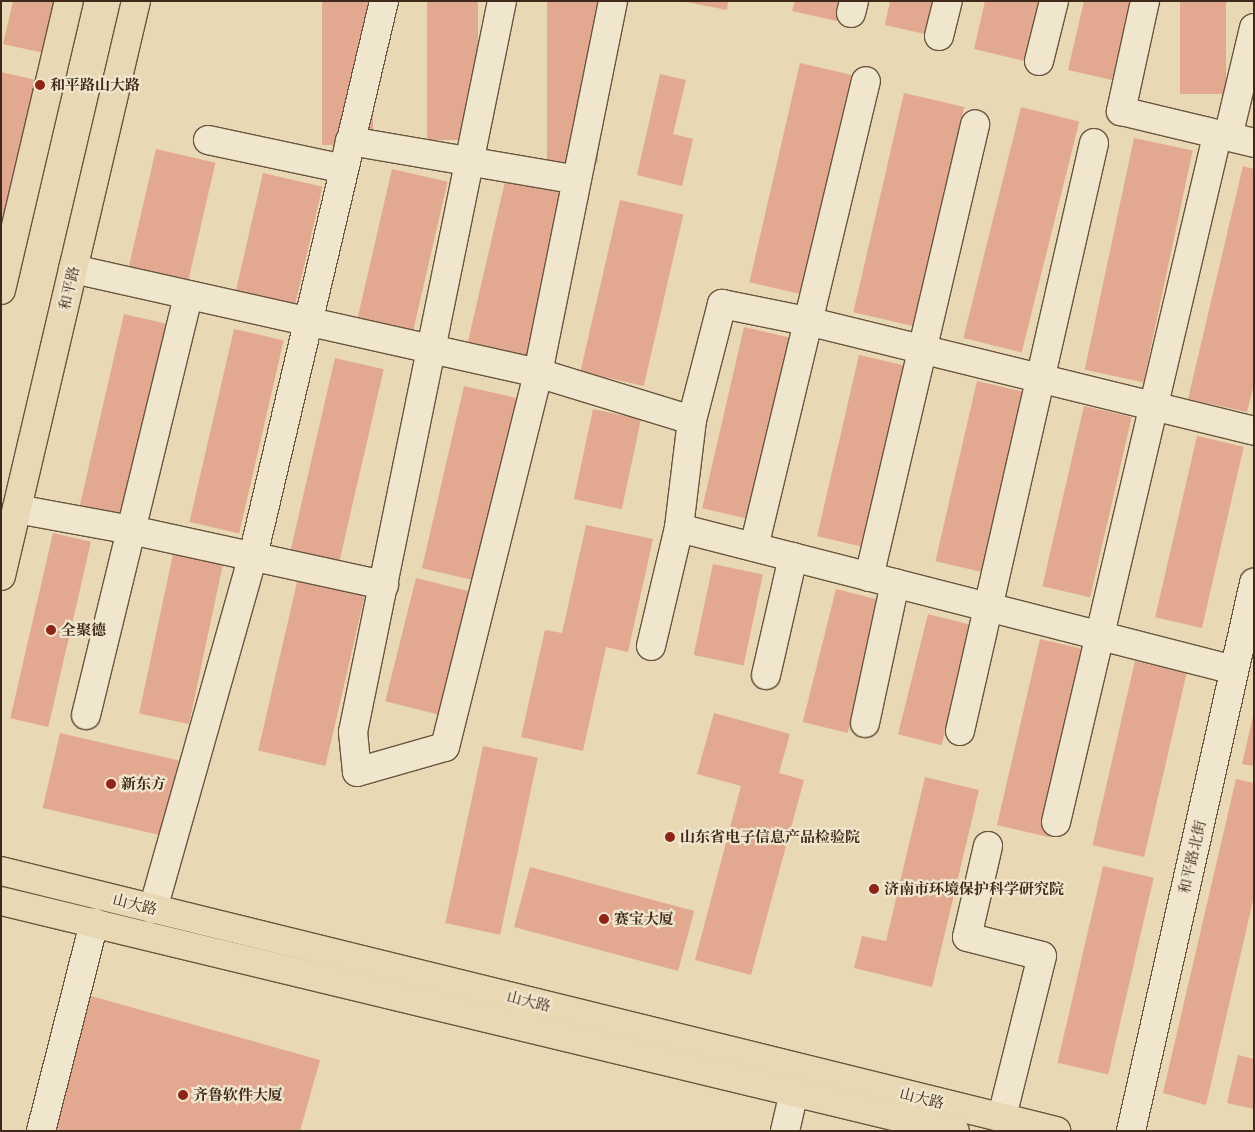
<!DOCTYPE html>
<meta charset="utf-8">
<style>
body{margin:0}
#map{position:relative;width:1255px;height:1132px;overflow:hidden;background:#e8d8b3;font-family:"Libre Caslon Text","Noto Serif SC",serif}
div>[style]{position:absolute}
.building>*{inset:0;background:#e2a990;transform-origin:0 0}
.roads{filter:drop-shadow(1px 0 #695540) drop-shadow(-1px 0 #695540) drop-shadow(0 1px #695540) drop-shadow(0 -1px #695540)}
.minor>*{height:28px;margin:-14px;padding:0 14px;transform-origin:14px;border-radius:14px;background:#f0e6ce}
.major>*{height:28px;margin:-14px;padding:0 14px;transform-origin:14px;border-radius:14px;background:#e8d8b3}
.dots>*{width:14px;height:14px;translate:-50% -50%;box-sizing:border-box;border:2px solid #f0e6ce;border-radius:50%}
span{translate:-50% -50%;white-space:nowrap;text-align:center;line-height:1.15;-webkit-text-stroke:4.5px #f0e6ce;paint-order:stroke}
.poi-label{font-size:15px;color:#3f291a;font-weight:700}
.left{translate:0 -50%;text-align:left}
.street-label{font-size:15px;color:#3f291a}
.frame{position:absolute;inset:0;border:2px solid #3f291a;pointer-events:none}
</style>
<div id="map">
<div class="building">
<i style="clip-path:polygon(13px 1px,57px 1px,44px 53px,3px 44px)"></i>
<i style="left:322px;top:1px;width:51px;height:144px"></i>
<i style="left:427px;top:1px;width:51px;height:139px"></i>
<i style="left:547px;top:1px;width:51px;height:162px"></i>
<i style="clip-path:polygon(681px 1px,728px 1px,727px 10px)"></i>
<i style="clip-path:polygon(795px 1px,841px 1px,837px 21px,792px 11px)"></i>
<i style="clip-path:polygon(890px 1px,937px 1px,929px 35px,885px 25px)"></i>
<i style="clip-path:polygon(985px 1px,1043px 1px,1028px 62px,974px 49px)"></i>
<i style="clip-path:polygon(1084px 1px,1131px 1px,1112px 80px,1068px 70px)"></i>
<i style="left:1180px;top:1px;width:46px;height:93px"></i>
<i style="left:800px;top:63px;width:62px;height:225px;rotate:13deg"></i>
<i style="clip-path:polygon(1px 72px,36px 80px,2px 231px,1px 231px)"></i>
<i style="clip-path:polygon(660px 74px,686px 80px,673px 134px,693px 139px,682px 186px,637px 175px)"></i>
<i style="left:904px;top:93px;width:62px;height:225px;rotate:13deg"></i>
<i style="left:1021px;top:107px;width:60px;height:238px;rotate:14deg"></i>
<i style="left:1134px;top:138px;width:60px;height:237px;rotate:12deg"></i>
<i style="left:156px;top:149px;width:61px;height:125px;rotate:13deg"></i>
<i style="clip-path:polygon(1243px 166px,1254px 169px,1254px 384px,1247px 412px,1188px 399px)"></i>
<i style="left:392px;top:169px;width:57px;height:157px;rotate:13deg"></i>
<i style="left:263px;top:173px;width:61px;height:125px;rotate:13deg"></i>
<i style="left:506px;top:177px;width:65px;height:176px;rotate:13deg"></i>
<i style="left:620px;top:200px;width:65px;height:176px;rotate:13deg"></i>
<i style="left:124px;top:314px;width:51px;height:198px;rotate:13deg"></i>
<i style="left:744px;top:327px;width:49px;height:186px;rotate:13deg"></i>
<i style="left:234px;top:329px;width:51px;height:198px;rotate:13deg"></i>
<i style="left:859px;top:355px;width:49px;height:186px;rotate:13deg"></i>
<i style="left:335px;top:358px;width:50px;height:199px;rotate:13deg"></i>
<i style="left:977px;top:381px;width:49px;height:185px;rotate:13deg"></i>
<i style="left:464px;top:386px;width:69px;height:187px;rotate:13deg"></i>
<i style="left:1084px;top:406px;width:49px;height:185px;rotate:13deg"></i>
<i style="left:593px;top:409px;width:49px;height:92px;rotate:12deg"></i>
<i style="left:1197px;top:436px;width:48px;height:186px;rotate:13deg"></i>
<i style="clip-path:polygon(586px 525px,653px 539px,628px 652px,606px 647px,583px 751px,521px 737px,545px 630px,562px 633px)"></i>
<i style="left:53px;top:533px;width:39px;height:190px;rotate:13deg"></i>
<i style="left:173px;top:554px;width:51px;height:163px;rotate:12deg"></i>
<i style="left:713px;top:564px;width:51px;height:93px;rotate:12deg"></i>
<i style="left:298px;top:578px;width:69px;height:177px;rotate:13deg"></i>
<i style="left:416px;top:578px;width:68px;height:127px;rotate:14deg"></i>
<i style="left:836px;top:589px;width:46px;height:137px;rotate:14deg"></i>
<i style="left:928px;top:614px;width:45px;height:124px;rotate:14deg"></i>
<i style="left:1040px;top:639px;width:54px;height:191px;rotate:13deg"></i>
<i style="left:1135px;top:661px;width:53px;height:189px;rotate:13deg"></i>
<i style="clip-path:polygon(714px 713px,790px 734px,779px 773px,804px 780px,751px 975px,695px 960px,741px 786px,697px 774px)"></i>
<i style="clip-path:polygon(1253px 716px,1254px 716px,1254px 766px,1242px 764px)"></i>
<i style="left:60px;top:733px;width:122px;height:77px;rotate:13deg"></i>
<i style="left:483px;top:746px;width:56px;height:181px;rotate:12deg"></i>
<i style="clip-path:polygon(925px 777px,979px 790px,932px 987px,854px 968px,862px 936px,886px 941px)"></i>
<i style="clip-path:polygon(1236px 779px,1254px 783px,1254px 896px,1206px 1105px,1163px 1093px)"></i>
<i style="left:1103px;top:866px;width:52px;height:202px;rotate:13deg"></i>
<i style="left:530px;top:867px;width:170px;height:62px;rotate:15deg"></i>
<i style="clip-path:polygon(84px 994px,320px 1060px,300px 1131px,45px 1131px)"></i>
<i style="clip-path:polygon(1238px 1055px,1254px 1059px,1254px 1109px,1227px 1103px)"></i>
</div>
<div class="roads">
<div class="minor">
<i style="left:502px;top:1px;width:746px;rotate:101.52deg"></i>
<i style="left:353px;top:732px;width:40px;rotate:84.3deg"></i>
<i style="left:357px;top:772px;width:91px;rotate:-15.9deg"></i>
<i style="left:445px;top:747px;width:385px;rotate:-76deg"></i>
<i style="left:538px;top:373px;width:379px;rotate:-78.6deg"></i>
<i style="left:1145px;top:1px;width:113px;rotate:102.3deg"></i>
<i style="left:1121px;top:111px;width:137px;rotate:13.5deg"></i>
<i style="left:851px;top:13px;width:12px;rotate:-76deg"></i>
<i style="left:939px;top:36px;width:36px;rotate:-76deg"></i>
<i style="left:1039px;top:61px;width:62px;rotate:-76deg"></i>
<i style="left:1228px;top:137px;width:112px;rotate:-76.6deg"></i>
<i style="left:208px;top:140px;width:139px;rotate:12deg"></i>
<i style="left:344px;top:169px;width:29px;rotate:-78deg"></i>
<i style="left:350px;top:141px;width:230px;rotate:9.7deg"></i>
<i style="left:73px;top:269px;width:476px;rotate:12.6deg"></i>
<i style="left:538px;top:373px;width:161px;rotate:17deg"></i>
<i style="left:692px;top:420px;width:120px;rotate:-75.5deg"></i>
<i style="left:722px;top:304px;width:91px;rotate:11.4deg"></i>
<i style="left:811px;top:322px;width:456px;rotate:13.8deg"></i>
<i style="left:692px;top:420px;width:109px;rotate:96.9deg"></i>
<i style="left:679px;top:528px;width:573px;rotate:14.35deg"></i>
<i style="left:17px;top:509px;width:116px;rotate:10.4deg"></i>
<i style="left:131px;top:530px;width:259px;rotate:12.3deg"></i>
<i style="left:754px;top:547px;width:479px;rotate:-76.5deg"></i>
<i style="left:869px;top:577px;width:465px;rotate:-76.8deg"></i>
<i style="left:651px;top:646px;width:121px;rotate:-76.7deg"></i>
<i style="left:766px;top:675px;width:121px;rotate:-77.1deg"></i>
<i style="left:86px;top:715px;width:430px;rotate:-76.3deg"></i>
<i style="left:865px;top:723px;width:143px;rotate:-77.9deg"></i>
<i style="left:960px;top:731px;width:603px;rotate:-77.16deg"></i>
<i style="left:1056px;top:822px;width:705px;rotate:-76.79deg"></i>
<i style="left:988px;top:846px;width:93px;rotate:103deg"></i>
<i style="left:967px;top:937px;width:77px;rotate:14.2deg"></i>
<i style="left:1042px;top:956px;width:166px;rotate:104deg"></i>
<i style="left:153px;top:909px;width:367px;rotate:-74.2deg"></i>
<i style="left:253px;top:556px;width:570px;rotate:-76.72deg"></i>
<i style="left:41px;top:1131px;width:215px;rotate:-75.7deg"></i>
<i style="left:785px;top:1131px;width:40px;rotate:-77deg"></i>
<i style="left:1131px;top:1131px;width:562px;rotate:-77.35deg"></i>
</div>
<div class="major">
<i style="left:1px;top:290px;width:297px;rotate:-76.8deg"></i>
<i style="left:1px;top:576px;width:591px;rotate:-76.79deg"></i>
<i style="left:1px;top:871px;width:1087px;rotate:13.84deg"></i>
<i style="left:1px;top:901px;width:981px;rotate:13.55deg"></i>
</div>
</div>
<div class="dots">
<i style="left:40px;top:85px;background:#8f2418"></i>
<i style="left:51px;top:630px;background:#8f2418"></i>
<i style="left:111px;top:784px;background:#8f2418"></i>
<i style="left:670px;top:837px;background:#8f2418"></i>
<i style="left:874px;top:889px;background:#8f2418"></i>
<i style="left:604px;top:919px;background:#8f2418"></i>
<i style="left:183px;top:1095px;background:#8f2418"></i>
</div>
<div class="poi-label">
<span class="left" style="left:50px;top:85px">和平路山大路</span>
<span class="left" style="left:61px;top:630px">全聚德</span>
<span class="left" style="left:121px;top:784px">新东方</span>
<span class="left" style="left:680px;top:837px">山东省电子信息产品检验院</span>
<span class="left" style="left:884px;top:889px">济南市环境保护科学研究院</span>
<span class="left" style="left:614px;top:919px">赛宝大厦</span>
<span class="left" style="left:193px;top:1095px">齐鲁软件大厦</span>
</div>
<div class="street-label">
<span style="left:69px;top:288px;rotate:-77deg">和平路</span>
<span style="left:1192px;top:857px;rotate:-77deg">和平路北街</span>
<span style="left:135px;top:904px;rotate:14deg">山大路</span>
<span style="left:529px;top:1001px;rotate:14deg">山大路</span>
<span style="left:922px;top:1098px;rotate:14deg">山大路</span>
</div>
<div class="frame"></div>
</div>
